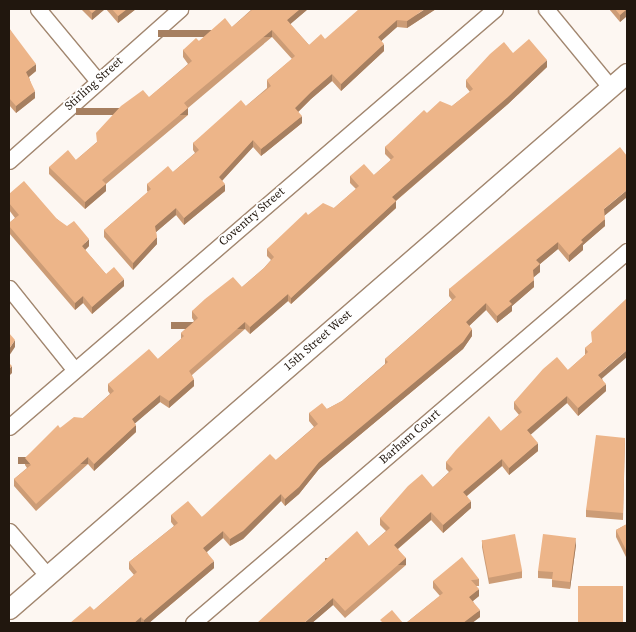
<!DOCTYPE html>
<style>
body{margin:0}
#map{position:relative;width:636px;height:632px;overflow:hidden;background:#fdf7f2;font-family:"Source Serif 4",serif}
div>[style]{position:absolute}
.roads{filter:drop-shadow(1px 0 #a28770) drop-shadow(-1px 0 #a28770) drop-shadow(0 1px #a28770) drop-shadow(0 -1px #a28770)}
.minor>*{height:15px;margin:-7.5px;padding:0 7.5px;transform-origin:7.5px;border-radius:7.5px;background:#fff}
.tertiary>*{height:19px;margin:-9.5px;padding:0 9.5px;transform-origin:9.5px;border-radius:9.5px;background:#fff}
.wall>*{inset:0;background:#cc9c76}
.shaded-wall>*{inset:0;background:#a67f60;transform-origin:0 0}
.building>*{inset:0;background:#edb589;transform-origin:0 0}
span{translate:-50% -50%;white-space:nowrap;text-align:center;line-height:1.15;-webkit-text-stroke:4px #fff;paint-order:stroke}
.street-label{font-size:12px;color:#21170e}
.frame{position:absolute;inset:0;border:10px solid #21170e;pointer-events:none}
</style>
<div id="map">
<div class="roads">
<div class="minor">
<i style="left:38px;top:9px;width:92px;rotate:50.3deg"></i>
<i style="left:546px;top:9px;width:102px;rotate:50.6deg"></i>
<i style="left:9px;top:161px;width:229px;rotate:-41.6deg"></i>
<i style="left:9px;top:288px;width:104px;rotate:51.3deg"></i>
<i style="left:9px;top:427px;width:641px;rotate:-40.7deg"></i>
<i style="left:9px;top:531px;width:58px;rotate:49.2deg"></i>
<i style="left:193px;top:623px;width:572px;rotate:-40.6deg"></i>
</div>
<div class="tertiary">
<i style="left:9px;top:609px;width:818px;rotate:-40.94deg"></i>
</div>
</div>
<div class="wall">
<i style="clip-path:polygon(81px 9px,105px 9px,92px 20px)"></i>
<i style="clip-path:polygon(106px 9px,136px 9px,118px 23px)"></i>
<i style="clip-path:polygon(252px 9px,308px 9px,290px 24px,309px 45px,325px 39px,436px 9px,407px 28px,397px 27px,381px 41px,384px 51px,341px 91px,332px 81px,311px 99px,298px 112px,302px 123px,261px 156px,253px 147px,222px 181px,225px 191px,184px 225px,176px 215px,156px 232px,157px 244px,133px 270px,104px 237px,104px 230px,148px 192px,147px 191px,147px 184px,173px 172px,195px 153px,193px 150px,193px 143px,246px 106px,267px 88px,267px 80px,292px 59px,272px 37px,188px 108px,188px 115px,106px 184px,106px 191px,85px 209px,49px 174px,49px 167px,76px 160px,188px 64px,183px 57px,183px 50px,199px 41px,232px 27px)"></i>
<i style="clip-path:polygon(609px 9px,627px 9px,627px 16px,620px 22px)"></i>
<i style="clip-path:polygon(9px 28px,36px 71px,29px 77px,35px 98px,16px 113px,9px 105px)"></i>
<i style="clip-path:polygon(513px 53px,547px 67px,508px 104px,396px 201px,396px 208px,291px 304px,288px 301px,250px 334px,245px 329px,192px 375px,194px 386px,169px 408px,160px 402px,135px 423px,136px 432px,109px 457px,94px 471px,88px 464px,36px 511px,14px 486px,14px 479px,27px 468px,25px 465px,25px 458px,60px 428px,83px 418px,110px 394px,108px 391px,108px 384px,158px 359px,181px 339px,181px 333px,194px 321px,192px 318px,192px 311px,242px 287px,264px 268px,271px 260px,267px 256px,267px 249px,308px 215px,334px 208px,356px 189px,350px 183px,350px 176px,374px 175px,391px 160px,385px 154px,385px 147px,427px 113px,452px 106px,470px 92px,466px 87px,466px 80px)"></i>
<i style="clip-path:polygon(9px 194px,57px 219px,89px 246px,85px 250px,106px 274px,124px 286px,92px 314px,83px 303px,75px 310px,9px 233px,9px 223px,15px 218px,9px 210px)"></i>
<i style="clip-path:polygon(627px 197px,604px 216px,605px 226px,583px 245px,583px 250px,569px 262px,558px 249px,540px 264px,540px 272px,533px 277px,534px 287px,512px 306px,512px 311px,497px 323px,486px 310px,469px 326px,472px 336px,463px 349px,319px 469px,299px 494px,285px 506px,281px 501px,243px 539px,230px 546px,223px 538px,207px 552px,214px 568px,149px 623px,70px 623px,94px 610px,134px 575px,129px 569px,129px 562px,174px 526px,171px 522px,171px 515px,202px 517px,276px 460px,314px 427px,309px 421px,309px 413px,327px 409px,342px 401px,385px 364px,385px 359px,452px 300px,449px 296px,449px 289px)"></i>
<i style="clip-path:polygon(591px 343px,606px 391px,578px 416px,567px 403px,530px 434px,538px 451px,509px 475px,502px 466px,467px 496px,471px 508px,443px 533px,431px 520px,398px 549px,406px 565px,345px 618px,333px 605px,312px 623px,369px 546px,386px 531px,380px 525px,380px 518px,433px 487px,449px 472px,446px 469px,446px 462px,501px 431px,519px 415px,514px 409px,514px 402px,568px 370px,585px 355px,585px 348px)"></i>
<i style="clip-path:polygon(625px 438px,623px 520px,586px 517px,586px 510px)"></i>
<i style="clip-path:polygon(627px 524px,627px 559px,616px 537px,616px 530px)"></i>
<i style="clip-path:polygon(482px 540px,522px 571px,522px 578px,489px 584px,482px 547px)"></i>
<i style="clip-path:polygon(576px 545px,570px 589px,552px 587px,552px 579px,538px 578px,538px 571px)"></i>
<i style="clip-path:polygon(479px 579px,479px 586px,476px 586px,479px 596px,473px 601px,480px 617px,472px 623px,406px 623px,440px 596px,433px 588px,433px 581px)"></i>
</div>
<div class="shaded-wall">
<i style="clip-path:polygon(97px 9px,105px 9px,92px 20px,92px 13px)"></i>
<i style="clip-path:polygon(127px 9px,136px 9px,118px 23px,118px 16px)"></i>
<i style="clip-path:polygon(300px 9px,308px 9px,287px 27px,287px 20px)"></i>
<i style="clip-path:polygon(425px 9px,436px 9px,407px 28px,407px 21px)"></i>
<i style="clip-path:polygon(627px 9px,627px 16px,620px 22px,620px 15px)"></i>
<i style="clip-path:polygon(397px 20px,397px 27px,378px 44px,378px 37px)"></i>
<i style="left:272px;top:30px;width:7px;height:114px;rotate:90deg"></i>
<i style="clip-path:polygon(384px 44px,384px 51px,341px 91px,341px 84px)"></i>
<i style="clip-path:polygon(547px 60px,547px 67px,508px 104px,392px 204px,392px 197px)"></i>
<i style="clip-path:polygon(36px 64px,36px 71px,26px 79px,26px 72px)"></i>
<i style="clip-path:polygon(332px 74px,332px 81px,311px 99px,295px 115px,295px 108px,311px 92px)"></i>
<i style="clip-path:polygon(35px 91px,35px 98px,16px 113px,16px 106px)"></i>
<i style="left:188px;top:108px;width:7px;height:112px;rotate:90deg"></i>
<i style="clip-path:polygon(302px 116px,302px 123px,261px 156px,261px 149px)"></i>
<i style="clip-path:polygon(253px 140px,253px 147px,219px 184px,219px 177px)"></i>
<i style="clip-path:polygon(106px 184px,106px 191px,85px 209px,85px 202px)"></i>
<i style="clip-path:polygon(225px 184px,225px 191px,184px 225px,184px 218px)"></i>
<i style="clip-path:polygon(627px 190px,627px 197px,604px 216px,604px 209px)"></i>
<i style="clip-path:polygon(396px 201px,396px 208px,291px 304px,291px 298px)"></i>
<i style="clip-path:polygon(176px 208px,176px 215px,155px 233px,155px 226px)"></i>
<i style="clip-path:polygon(605px 219px,605px 226px,583px 245px,583px 250px,569px 262px,569px 255px,581px 240px)"></i>
<i style="clip-path:polygon(157px 237px,157px 244px,133px 270px,133px 263px)"></i>
<i style="clip-path:polygon(89px 239px,89px 246px,82px 253px,82px 246px)"></i>
<i style="clip-path:polygon(558px 242px,558px 249px,540px 264px,540px 272px,533px 278px,533px 270px,536px 260px)"></i>
<i style="clip-path:polygon(124px 279px,124px 286px,92px 314px,92px 307px)"></i>
<i style="clip-path:polygon(534px 280px,534px 287px,512px 306px,512px 311px,497px 323px,497px 316px,509px 301px)"></i>
<i style="clip-path:polygon(288px 294px,288px 301px,250px 334px,250px 327px)"></i>
<i style="clip-path:polygon(83px 296px,83px 303px,75px 310px,75px 303px)"></i>
<i style="clip-path:polygon(486px 303px,486px 310px,466px 329px,466px 322px)"></i>
<i style="left:245px;top:322px;width:7px;height:74px;rotate:90deg"></i>
<i style="clip-path:polygon(472px 329px,472px 336px,463px 349px,319px 469px,299px 494px,285px 506px,285px 499px,319px 462px)"></i>
<i style="clip-path:polygon(15px 340px,15px 347px,9px 356px,9px 349px)"></i>
<i style="clip-path:polygon(627px 350px,627px 357px,598px 382px,598px 375px)"></i>
<i style="clip-path:polygon(12px 366px,12px 373px,9px 376px,9px 369px)"></i>
<i style="clip-path:polygon(194px 379px,194px 386px,169px 408px,169px 401px)"></i>
<i style="clip-path:polygon(606px 384px,606px 391px,578px 416px,578px 408px)"></i>
<i style="clip-path:polygon(160px 395px,160px 402px,132px 426px,132px 419px)"></i>
<i style="clip-path:polygon(567px 396px,567px 403px,527px 438px,527px 430px)"></i>
<i style="clip-path:polygon(136px 425px,136px 432px,94px 471px,94px 464px)"></i>
<i style="clip-path:polygon(538px 443px,538px 451px,509px 475px,509px 468px)"></i>
<i style="left:88px;top:457px;width:7px;height:70px;rotate:90deg"></i>
<i style="clip-path:polygon(502px 459px,502px 466px,463px 499px,463px 492px)"></i>
<i style="clip-path:polygon(281px 494px,281px 501px,243px 539px,230px 546px,230px 539px)"></i>
<i style="clip-path:polygon(471px 501px,471px 508px,443px 533px,443px 525px)"></i>
<i style="clip-path:polygon(431px 512px,431px 520px,394px 552px,394px 545px)"></i>
<i style="clip-path:polygon(223px 531px,223px 538px,203px 555px,203px 548px)"></i>
<i style="clip-path:polygon(576px 538px,576px 545px,570px 589px,570px 582px)"></i>
<i style="left:406px;top:558px;width:7px;height:81px;rotate:90deg"></i>
<i style="clip-path:polygon(214px 561px,214px 568px,149px 623px,144px 623px,144px 620px)"></i>
<i style="clip-path:polygon(479px 589px,479px 596px,469px 604px,469px 597px)"></i>
<i style="clip-path:polygon(333px 598px,333px 605px,312px 623px,304px 623px)"></i>
<i style="clip-path:polygon(480px 610px,480px 617px,472px 623px,463px 623px)"></i>
<i style="clip-path:polygon(141px 617px,141px 623px,134px 623px)"></i>
</div>
<div class="building">
<i style="clip-path:polygon(88px 9px,97px 9px,92px 13px)"></i>
<i style="clip-path:polygon(112px 9px,127px 9px,118px 16px)"></i>
<i style="clip-path:polygon(253px 9px,300px 9px,287px 20px,309px 45px,321px 34px,325px 39px,359px 9px,425px 9px,407px 21px,397px 20px,378px 37px,384px 44px,341px 84px,332px 74px,311px 92px,295px 108px,302px 116px,261px 149px,253px 140px,219px 177px,225px 184px,184px 218px,176px 208px,155px 226px,157px 237px,133px 263px,104px 230px,151px 189px,147px 184px,168px 166px,173px 172px,199px 150px,193px 143px,241px 100px,246px 106px,271px 86px,267px 80px,295px 56px,272px 30px,184px 103px,188px 108px,102px 180px,106px 184px,85px 202px,49px 167px,68px 150px,76px 160px,97px 142px,96px 133px,121px 106px,143px 90px,149px 97px,192px 61px,183px 50px,196px 38px,199px 41px,225px 18px,232px 27px)"></i>
<i style="clip-path:polygon(615px 9px,627px 9px,620px 15px)"></i>
<i style="clip-path:polygon(9px 28px,36px 64px,26px 72px,35px 91px,16px 106px,9px 98px)"></i>
<i style="clip-path:polygon(529px 39px,547px 60px,508px 97px,392px 197px,396px 201px,291px 298px,288px 294px,250px 327px,245px 322px,189px 371px,194px 379px,169px 401px,160px 395px,132px 419px,136px 425px,109px 450px,94px 464px,88px 457px,36px 504px,14px 479px,31px 465px,25px 458px,58px 425px,60px 428px,74px 417px,83px 418px,114px 391px,108px 384px,149px 349px,158px 359px,184px 336px,181px 333px,198px 318px,192px 311px,205px 299px,233px 277px,242px 287px,264px 268px,274px 257px,267px 249px,306px 212px,308px 215px,323px 203px,334px 208px,359px 186px,350px 176px,364px 164px,374px 175px,394px 157px,385px 147px,424px 110px,427px 113px,440px 101px,452px 106px,473px 89px,466px 80px,490px 54px,504px 42px,513px 53px)"></i>
<i style="clip-path:polygon(620px 147px,627px 156px,627px 190px,604px 209px,605px 219px,581px 240px,583px 242px,569px 255px,558px 242px,536px 260px,540px 264px,533px 270px,534px 280px,509px 301px,512px 304px,497px 316px,486px 303px,466px 322px,472px 329px,463px 342px,319px 462px,299px 487px,285px 499px,281px 494px,243px 531px,230px 539px,223px 531px,203px 548px,214px 561px,144px 620px,141px 617px,134px 623px,70px 623px,90px 606px,94px 610px,137px 572px,129px 562px,178px 523px,171px 515px,188px 501px,202px 517px,270px 454px,276px 460px,318px 424px,309px 413px,322px 403px,327px 409px,342px 401px,388px 362px,385px 359px,456px 297px,449px 289px)"></i>
<i style="clip-path:polygon(24px 181px,57px 219px,67px 226px,74px 221px,89px 239px,82px 246px,106px 274px,114px 267px,124px 279px,92px 307px,83px 296px,75px 303px,9px 226px,9px 223px,19px 215px,9px 203px,9px 194px)"></i>
<i style="clip-path:polygon(626px 299px,627px 301px,627px 350px,598px 375px,606px 384px,578px 408px,567px 396px,527px 430px,538px 443px,509px 468px,502px 459px,463px 492px,471px 501px,443px 525px,431px 512px,394px 545px,406px 558px,345px 611px,333px 598px,304px 623px,257px 623px,357px 531px,369px 546px,390px 528px,380px 518px,408px 486px,422px 474px,433px 487px,453px 469px,446px 462px,456px 450px,489px 416px,501px 431px,522px 412px,514px 402px,543px 369px,557px 357px,568px 370px,588px 352px,585px 348px,592px 342px,591px 332px)"></i>
<i style="clip-path:polygon(9px 333px,15px 340px,9px 349px)"></i>
<i style="clip-path:polygon(9px 363px,12px 366px,9px 369px)"></i>
<i style="clip-path:polygon(596px 435px,625px 438px,623px 513px,586px 510px)"></i>
<i style="clip-path:polygon(627px 524px,627px 552px,616px 530px)"></i>
<i style="left:515px;top:534px;width:38px;height:34px;rotate:79deg"></i>
<i style="clip-path:polygon(543px 534px,576px 538px,570px 582px,552px 580px,553px 572px,538px 571px)"></i>
<i style="clip-path:polygon(462px 557px,479px 579px,471px 580px,479px 589px,469px 597px,480px 610px,463px 623px,406px 623px,443px 593px,433px 581px)"></i>
<i style="left:578px;top:586px;width:45px;height:37px"></i>
<i style="clip-path:polygon(392px 610px,403px 623px,383px 623px,380px 620px)"></i>
</div>
<div class="street-label">
<span style="left:94px;top:84px;rotate:-42deg">Stirling Street</span>
<span style="left:252px;top:217px;rotate:-41deg">Coventry Street</span>
<span style="left:318px;top:341px;rotate:-41deg">15th Street West</span>
<span style="left:410px;top:437px;rotate:-41deg">Barham Court</span>
</div>
<div class="frame"></div>
</div>
